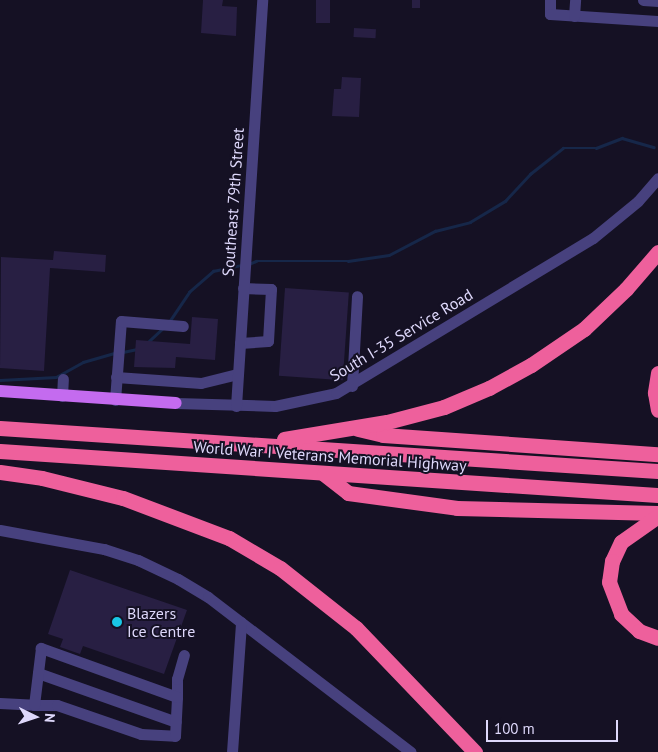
<!DOCTYPE html>
<style>
body{margin:0}
#map{position:relative;width:658px;height:752px;overflow:hidden;background:#151124;font-family:"PT Sans",sans-serif}
div>[style]{position:absolute}
.stream>*{height:2.5px;margin:-1.25px;padding:0 1.25px;transform-origin:1.25px;border-radius:1.25px;background:#162749}
.building>*{inset:0;background:#281f43;transform-origin:0 0}
.minor>*{height:11px;margin:-5.5px;padding:0 5.5px;transform-origin:5.5px;border-radius:5.5px;background:#47417e}
.major>*{height:12px;margin:-6px;padding:0 6px;transform-origin:6px;border-radius:6px;background:#c46bef}
.highway>*{height:15px;margin:-7.5px;padding:0 7.5px;transform-origin:7.5px;border-radius:7.5px;background:#ee609c}
.dots>*{width:14px;height:14px;translate:-50% -50%;box-sizing:border-box;border:2px solid #151124;border-radius:50%}
span{translate:-50% -50%;white-space:nowrap;text-align:center;line-height:1.15;-webkit-text-stroke:4px #151124;paint-order:stroke}
.street-label{font-size:16px;color:#ded8fb}
.poi-label{font-size:16px;color:#ded8fb}
.left{translate:0 -50%;text-align:left}
.north{position:absolute;left:10px;top:692px;width:50px;height:50px;-webkit-text-stroke:4px #151124;paint-order:stroke;rotate:94deg;font-size:14px;font-weight:700;line-height:20px;text-align:center;color:#ded8fb}
.north::after{content:'';display:block;margin:auto;width:18px;height:22px;background:#ded8fb;clip-path:polygon(50% 0,100% 100%,50% 72%,0 100%)}
.scale{position:absolute;left:486px;top:720px;width:132px;height:22px;box-sizing:border-box;border:2px solid #ded8fb;border-top:0;padding-left:6px;font-size:15px;line-height:18px;white-space:nowrap;color:#ded8fb;-webkit-text-stroke:4px #151124;paint-order:stroke}
</style>
<div id="map">
<div class="stream">
<i style="left:249px;top:264px;width:8px;rotate:-23deg"></i>
<i style="left:256px;top:261px;width:92px"></i>
<i style="left:348px;top:261px;width:41px;rotate:-8.3deg"></i>
<i style="left:389px;top:255px;width:52px;rotate:-27.6deg"></i>
<i style="left:435px;top:231px;width:36px;rotate:-14deg"></i>
<i style="left:470px;top:222px;width:41px;rotate:-31deg"></i>
<i style="left:505px;top:201px;width:37px;rotate:-47deg"></i>
<i style="left:530px;top:174px;width:42px;rotate:-38.2deg"></i>
<i style="left:563px;top:148px;width:33px"></i>
<i style="left:596px;top:148px;width:28px;rotate:-21deg"></i>
<i style="left:622px;top:138px;width:33px;rotate:16deg"></i>
<i style="left:169px;top:322px;width:36px;rotate:-56deg"></i>
<i style="left:189px;top:292px;width:32px;rotate:-41deg"></i>
<i style="left:213px;top:271px;width:29px;rotate:-12deg"></i>
<i style="left:148px;top:342px;width:19px;rotate:-43deg"></i>
<i style="left:123px;top:352px;width:14px;rotate:-12deg"></i>
<i style="left:0;top:380px;width:56px;rotate:-3.1deg"></i>
<i style="left:56px;top:377px;width:31px;rotate:-29deg"></i>
<i style="left:83px;top:362px;width:33px;rotate:-16deg"></i>
</div>
<div class="building">
<i style="clip-path:polygon(203px 0,223px 0,222px 6px,237px 7px,236px 36px,201px 33px)"></i>
<i style="left:316px;top:0;width:14px;height:23px"></i>
<i style="left:412px;top:0;width:8px;height:8px"></i>
<i style="left:354px;top:28px;width:22px;height:9px;rotate:3deg"></i>
<i style="clip-path:polygon(342px 77px,361px 78px,359px 117px,332px 116px,334px 89px,341px 89px)"></i>
<i style="clip-path:polygon(54px 251px,106px 255px,105px 272px,50px 268px,44px 371px,0 368px,1px 257px,53px 260px)"></i>
<i style="left:285px;top:288px;width:64px;height:88px;rotate:4deg"></i>
<i style="clip-path:polygon(192px 317px,218px 319px,215px 360px,176px 357px,175px 368px,134px 367px,136px 340px,190px 344px)"></i>
<i style="clip-path:polygon(70px 570px,187px 610px,164px 674px,83px 646px,80px 654px,60px 647px,63px 639px,48px 634px)"></i>
</div>
<div class="minor">
<i style="left:550px;top:0;width:14px;rotate:90deg"></i>
<i style="left:550px;top:14px;width:108px;rotate:3.7deg"></i>
<i style="left:643px;top:0;width:15px;rotate:4deg"></i>
<i style="left:574px;top:16px;width:16px;rotate:-86deg"></i>
<i style="left:240px;top:343px;width:28px;rotate:-4deg"></i>
<i style="left:268px;top:341px;width:52px;rotate:-86.7deg"></i>
<i style="left:271px;top:289px;width:28px;rotate:-178deg"></i>
<i style="left:116px;top:377px;width:85px;rotate:4deg"></i>
<i style="left:201px;top:383px;width:38px;rotate:-14deg"></i>
<i style="left:352px;top:386px;width:90px;rotate:-86.8deg"></i>
<i style="left:62px;top:396px;width:17px;rotate:-87deg"></i>
<i style="left:115px;top:400px;width:79px;rotate:-85.7deg"></i>
<i style="left:121px;top:321px;width:62px;rotate:4.6deg"></i>
<i style="left:176px;top:403px;width:99px;rotate:1.7deg"></i>
<i style="left:275px;top:406px;width:62px;rotate:-12deg"></i>
<i style="left:336px;top:393px;width:300px;rotate:-31.1deg"></i>
<i style="left:593px;top:238px;width:58px;rotate:-39.4deg"></i>
<i style="left:638px;top:201px;width:30px;rotate:-49deg"></i>
<i style="left:236px;top:406px;width:407px;rotate:-86.3deg"></i>
<i style="left:0;top:530px;width:106px;rotate:10.4deg"></i>
<i style="left:104px;top:549px;width:36px;rotate:18deg"></i>
<i style="left:138px;top:560px;width:44px;rotate:25.4deg"></i>
<i style="left:178px;top:579px;width:35px;rotate:31deg"></i>
<i style="left:208px;top:597px;width:255px;rotate:37.4deg"></i>
<i style="left:38px;top:673px;width:146px;rotate:19.5deg"></i>
<i style="left:177px;top:697px;width:18px;rotate:-90deg"></i>
<i style="left:177px;top:679px;width:25px;rotate:-74deg"></i>
<i style="left:0;top:703px;width:34px;rotate:3deg"></i>
<i style="left:34px;top:705px;width:23px"></i>
<i style="left:57px;top:705px;width:89px;rotate:19deg"></i>
<i style="left:141px;top:734px;width:34px;rotate:3deg"></i>
<i style="left:175px;top:736px;width:39px;rotate:-87deg"></i>
<i style="left:177px;top:697px;width:145px;rotate:-160.2deg"></i>
<i style="left:41px;top:648px;width:57px;rotate:97deg"></i>
<i style="left:232px;top:752px;width:130px;rotate:-86deg"></i>
</div>
<div class="major">
<i style="left:0;top:391px;width:176px;rotate:3.9deg"></i>
</div>
<div class="highway">
<i style="left:658px;top:373px;width:20px;rotate:99deg"></i>
<i style="left:655px;top:393px;width:17px;rotate:80deg"></i>
<i style="left:0;top:428px;width:659px;rotate:3.74deg"></i>
<i style="left:358px;top:429px;width:26px;rotate:13deg"></i>
<i style="left:383px;top:435px;width:276px;rotate:4deg"></i>
<i style="left:284px;top:439px;width:104px;rotate:-9.4deg"></i>
<i style="left:387px;top:422px;width:59px;rotate:-14.7deg"></i>
<i style="left:444px;top:407px;width:49px;rotate:-22.9deg"></i>
<i style="left:489px;top:388px;width:48px;rotate:-28.7deg"></i>
<i style="left:531px;top:365px;width:64px;rotate:-34.2deg"></i>
<i style="left:584px;top:329px;width:58px;rotate:-43.6deg"></i>
<i style="left:626px;top:289px;width:49px;rotate:-49.1deg"></i>
<i style="left:0;top:451px;width:659px;rotate:3.83deg"></i>
<i style="left:0;top:472px;width:42px;rotate:8.1deg"></i>
<i style="left:42px;top:478px;width:83px;rotate:13.9deg"></i>
<i style="left:123px;top:498px;width:113px;rotate:20.7deg"></i>
<i style="left:229px;top:538px;width:59px;rotate:30.5deg"></i>
<i style="left:280px;top:568px;width:97px;rotate:38.3deg"></i>
<i style="left:356px;top:628px;width:172px;rotate:46.2deg"></i>
<i style="left:324px;top:474px;width:31px;rotate:38deg"></i>
<i style="left:348px;top:493px;width:110px;rotate:7.8deg"></i>
<i style="left:457px;top:508px;width:201px;rotate:1.4deg"></i>
<i style="left:658px;top:516px;width:45px;rotate:144.9deg"></i>
<i style="left:621px;top:542px;width:21px;rotate:115deg"></i>
<i style="left:612px;top:561px;width:21px;rotate:98deg"></i>
<i style="left:609px;top:582px;width:34px;rotate:69deg"></i>
<i style="left:621px;top:614px;width:25px;rotate:43deg"></i>
<i style="left:639px;top:631px;width:20px;rotate:20deg"></i>
</div>
<div class="dots">
<i style="left:117px;top:622px;background:#19c7e6"></i>
</div>
<div class="street-label">
<span style="left:233px;top:202px;rotate:-86deg">Southeast 79th Street</span>
<span style="left:401px;top:335px;rotate:-31deg">South I-35 Service Road</span>
<span style="left:330px;top:456px;rotate:4deg">World War I Veterans Memorial Highway</span>
</div>
<div class="poi-label">
<span class="left" style="left:127px;top:622px">Blazers<br>Ice Centre</span>
</div>
<div class="north">N</div>
<div class="scale">100 m</div>
</div>
